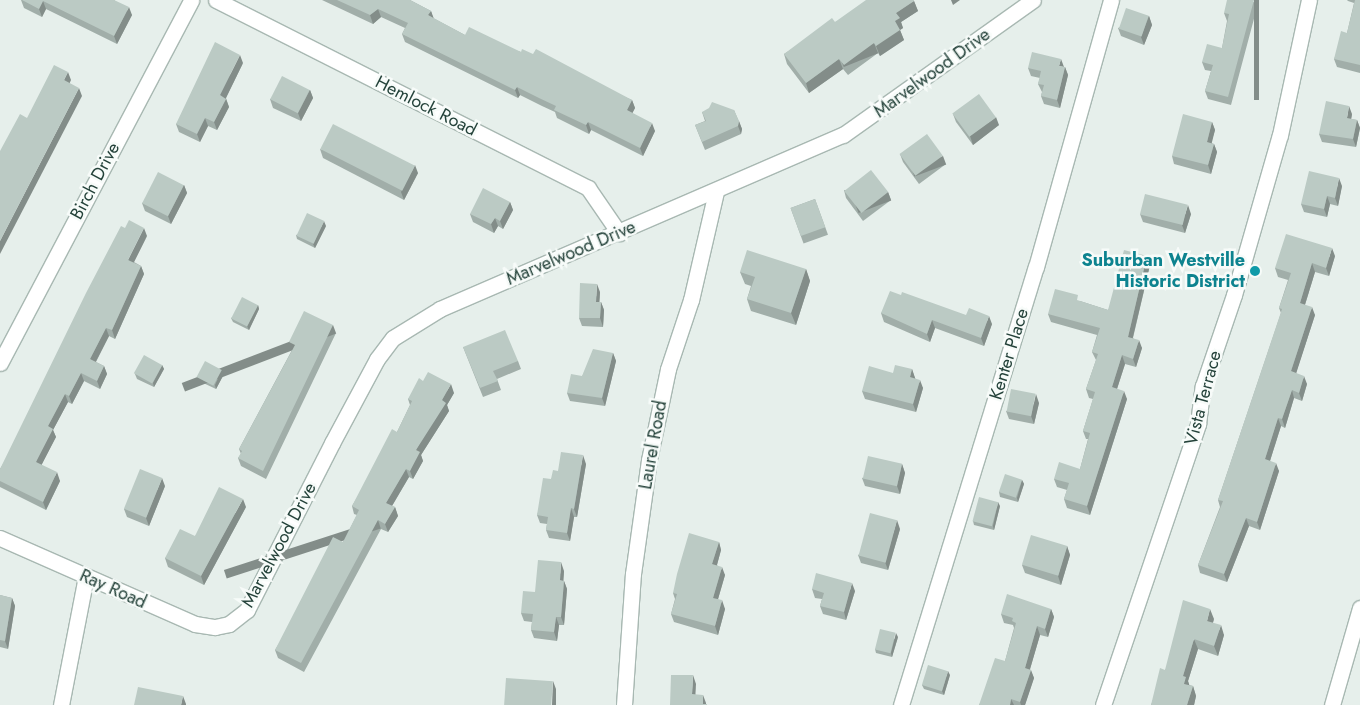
<!DOCTYPE html>
<style>
body{margin:0}
#map{position:relative;width:1360px;height:705px;overflow:hidden;background:#e6efeb;font-family:Jost,sans-serif}
div>[style]{position:absolute}
.roads{filter:drop-shadow(1px 0 #a8b8b2) drop-shadow(-1px 0 #a8b8b2) drop-shadow(0 1px #a8b8b2) drop-shadow(0 -1px #a8b8b2)}
.street>*{height:15px;margin:-7.5px;padding:0 7.5px;transform-origin:7.5px;border-radius:7.5px;background:#fff}
.secondary>*{height:15px;margin:-7.5px;padding:0 7.5px;transform-origin:7.5px;border-radius:7.5px;background:#fff}
.wall>*{inset:0;background:#a1aea9;transform-origin:0 0}
.shaded-wall>*{inset:0;background:#838d89;transform-origin:0 0}
.building>*{inset:0;background:#bbcac4;transform-origin:0 0}
.dots>*{width:14px;height:14px;translate:-50% -50%;box-sizing:border-box;border:2px solid #f7fbf9;border-radius:50%}
span{translate:-50% -50%;white-space:nowrap;text-align:center;line-height:1.15;-webkit-text-stroke:5px #f7fbf9;paint-order:stroke}
.street-label{font-size:18px;color:#24423a}
.culture-label{font-size:18px;color:#0d838f;font-weight:700}
.right{translate:-100% -50%;text-align:right}
</style>
<div id="map">
<div class="roads">
<div class="street">
<i style="left:216px;top:0;width:417px;rotate:26.8deg"></i>
<i style="left:588px;top:188px;width:55px;rotate:55.4deg"></i>
<i style="left:0;top:363px;width:410px;rotate:-62.2deg"></i>
<i style="left:0;top:538px;width:213px;rotate:23.8deg"></i>
<i style="left:195px;top:624px;width:20px;rotate:9deg"></i>
<i style="left:215px;top:627px;width:14px;rotate:-12deg"></i>
<i style="left:229px;top:624px;width:23px;rotate:-38deg"></i>
<i style="left:247px;top:610px;width:187px;rotate:-63deg"></i>
<i style="left:332px;top:443px;width:95px;rotate:-61.8deg"></i>
<i style="left:377px;top:359px;width:26px;rotate:-53deg"></i>
<i style="left:393px;top:338px;width:55px;rotate:-31.7deg"></i>
<i style="left:440px;top:309px;width:439px;rotate:-23.4deg"></i>
<i style="left:843px;top:135px;width:233px;rotate:-35.4deg"></i>
<i style="left:61px;top:705px;width:131px;rotate:-79deg"></i>
<i style="left:624px;top:705px;width:131px;rotate:-86.1deg"></i>
<i style="left:633px;top:574px;width:115px;rotate:-82deg"></i>
<i style="left:649px;top:460px;width:93px;rotate:-78.2deg"></i>
<i style="left:668px;top:369px;width:73px;rotate:-71.6deg"></i>
<i style="left:691px;top:300px;width:111px;rotate:-77deg"></i>
<i style="left:901px;top:705px;width:458px;rotate:-72.9deg"></i>
<i style="left:1036px;top:267px;width:277px;rotate:-74.3deg"></i>
<i style="left:1103px;top:705px;width:297px;rotate:-71.3deg"></i>
<i style="left:1198px;top:424px;width:38px;rotate:-83deg"></i>
<i style="left:1203px;top:386px;width:96px;rotate:-71.2deg"></i>
<i style="left:1234px;top:295px;width:166px;rotate:-74deg"></i>
<i style="left:1280px;top:135px;width:138px;rotate:-77.9deg"></i>
</div>
<div class="secondary">
<i style="left:1332px;top:705px;width:101px;rotate:-73.9deg"></i>
</div>
</div>
<div class="wall">
<i style="clip-path:polygon(21px 0,114px 0,132px 15px,117px 44px,46px 9px,42px 17px,24px 8px)"></i>
<i style="clip-path:polygon(322px 0,410px 0,431px 11px,433px 18px,465px 35px,521px 52px,632px 100px,635px 108px,632px 113px,655px 131px,643px 156px,591px 130px,589px 134px,557px 118px,555px 112px,542px 106px,520px 95px,518px 98px,405px 42px,402px 34px,405px 28px,381px 17px,373px 24px)"></i>
<i style="clip-path:polygon(1259px 0,1231px 105px,1208px 99px,1205px 91px,1211px 71px,1205px 70px,1202px 62px,1222px 48px,1227px 21px,1224px 13px)"></i>
<i style="clip-path:polygon(1347px 0,1360px 0,1360px 73px,1337px 67px,1334px 59px,1347px 33px,1354px 3px,1348px 1px)"></i>
<i style="clip-path:polygon(914px 1px,918px 11px,901px 22px,903px 28px,900px 30px,904px 40px,880px 56px,878px 53px,848px 75px,843px 69px,809px 93px,787px 64px,784px 54px,835px 22px)"></i>
<i style="clip-path:polygon(1149px 16px,1152px 25px,1144px 45px,1121px 36px,1118px 28px)"></i>
<i style="clip-path:polygon(243px 63px,226px 98px,229px 107px,217px 130px,208px 126px,200px 142px,179px 132px,176px 124px)"></i>
<i style="clip-path:polygon(1065px 67px,1068px 75px,1060px 108px,1044px 104px,1041px 96px,1042px 92px,1038px 84px,1040px 78px,1031px 76px,1028px 68px)"></i>
<i style="clip-path:polygon(310px 90px,313px 98px,301px 121px,273px 108px,270px 99px)"></i>
<i style="clip-path:polygon(734px 110px,742px 129px,741px 134px,705px 150px,695px 125px,705px 121px,702px 112px)"></i>
<i style="clip-path:polygon(953px 114px,999px 125px,973px 145px,956px 122px)"></i>
<i style="clip-path:polygon(1352px 114px,1351px 119px,1357px 120px,1360px 128px,1356px 147px,1322px 142px,1319px 134px)"></i>
<i style="clip-path:polygon(1212px 122px,1215px 130px,1211px 143px,1214px 144px,1217px 152px,1211px 174px,1174px 164px,1172px 156px)"></i>
<i style="clip-path:polygon(320px 149px,418px 173px,404px 200px,323px 158px)"></i>
<i style="clip-path:polygon(900px 154px,946px 164px,919px 184px,903px 162px)"></i>
<i style="clip-path:polygon(184px 185px,187px 193px,171px 224px,145px 211px,142px 203px)"></i>
<i style="clip-path:polygon(1342px 186px,1338px 206px,1330px 204px,1327px 217px,1304px 212px,1301px 204px)"></i>
<i style="clip-path:polygon(844px 190px,888px 192px,891px 200px,863px 221px,846px 198px)"></i>
<i style="left:815px;top:199px;width:38px;height:26px;rotate:70deg"></i>
<i style="clip-path:polygon(510px 202px,513px 210px,503px 229px,498px 226px,494px 233px,473px 222px,470px 214px)"></i>
<i style="clip-path:polygon(1140px 214px,1191px 214px,1185px 233px,1143px 222px)"></i>
<i style="clip-path:polygon(326px 226px,315px 248px,297px 239px,296px 235px)"></i>
<i style="clip-path:polygon(147px 236px,134px 262px,141px 266px,144px 274px,115px 339px,109px 336px,96px 362px,104px 366px,107px 374px,100px 389px,84px 381px,72px 404px,68px 402px,53px 430px,56px 437px,41px 465px,60px 481px,46px 510px,0 487px,0 469px)"></i>
<i style="clip-path:polygon(1147px 256px,1150px 265px,1133px 338px,1142px 348px,1136px 367px,1125px 364px,1117px 389px,1127px 399px,1090px 515px,1067px 508px,1064px 499px,1067px 490px,1057px 487px,1054px 479px,1080px 469px,1088px 439px,1086px 439px,1083px 431px,1093px 399px,1089px 398px,1086px 389px,1096px 360px,1092px 352px,1097px 335px,1051px 322px,1048px 314px,1080px 301px,1108px 310px)"></i>
<i style="clip-path:polygon(1335px 256px,1329px 276px,1315px 272px,1305px 305px,1315px 315px,1296px 373px,1307px 384px,1302px 401px,1294px 398px,1285px 428px,1281px 426px,1270px 461px,1279px 471px,1260px 530px,1249px 526px,1227px 582px,1200px 573px,1198px 565px,1220px 507px,1218px 500px,1281px 313px,1279px 308px,1288px 280px,1278px 277px,1275px 268px)"></i>
<i style="clip-path:polygon(806px 269px,810px 281px,796px 325px,751px 311px,747px 299px,751px 286px,745px 284px,740px 272px)"></i>
<i style="clip-path:polygon(600px 292px,599px 302px,601px 302px,604px 310px,603px 327px,582px 326px,579px 318px)"></i>
<i style="clip-path:polygon(901px 295px,992px 324px,984px 346px,935px 328px,930px 342px,884px 322px,881px 313px)"></i>
<i style="clip-path:polygon(258px 305px,259px 309px,249px 330px,233px 322px,231px 318px)"></i>
<i style="clip-path:polygon(336px 333px,266px 479px,241px 466px,238px 458px,241px 454px,239px 449px,292px 350px,289px 342px)"></i>
<i style="clip-path:polygon(463px 347px,518px 361px,521px 369px,497px 379px,501px 390px,483px 397px)"></i>
<i style="clip-path:polygon(613px 353px,616px 361px,605px 406px,570px 401px,567px 393px,582px 376px)"></i>
<i style="clip-path:polygon(162px 365px,164px 369px,154px 387px,137px 379px,135px 374px)"></i>
<i style="clip-path:polygon(912px 369px,915px 378px,923px 388px,916px 412px,865px 399px,862px 391px,893px 373px)"></i>
<i style="clip-path:polygon(224px 374px,216px 389px,199px 381px,197px 377px)"></i>
<i style="clip-path:polygon(423px 381px,454px 393px,447px 405px,449px 411px,421px 455px,423px 461px,413px 479px,409px 477px,392px 506px,395px 507px,398px 516px,388px 532px,381px 529px,304px 672px,278px 658px,275px 650px,343px 542px,357px 515px,354px 514px,352px 506px,397px 432px,410px 405px,408px 399px)"></i>
<i style="clip-path:polygon(1039px 403px,1034px 424px,1009px 419px,1006px 411px)"></i>
<i style="clip-path:polygon(586px 464px,577px 517px,574px 517px,570px 541px,549px 538px,546px 530px,547px 524px,540px 523px,537px 515px,551px 479px,558px 471px)"></i>
<i style="clip-path:polygon(902px 464px,905px 473px,900px 494px,865px 486px,862px 478px)"></i>
<i style="clip-path:polygon(1022px 480px,1024px 484px,1018px 502px,1000px 497px,999px 492px)"></i>
<i style="clip-path:polygon(165px 486px,149px 526px,127px 517px,124px 509px)"></i>
<i style="clip-path:polygon(1000px 506px,994px 530px,974px 525px,973px 521px)"></i>
<i style="clip-path:polygon(246px 507px,204px 585px,168px 567px,165px 558px,195px 536px)"></i>
<i style="clip-path:polygon(900px 529px,888px 570px,861px 563px,858px 555px)"></i>
<i style="clip-path:polygon(719px 542px,721px 550px,717px 565px,725px 575px,718px 599px,725px 609px,718px 635px,674px 622px,671px 614px,675px 599px,673px 593px)"></i>
<i style="clip-path:polygon(1067px 546px,1070px 555px,1061px 585px,1025px 573px,1022px 565px)"></i>
<i style="clip-path:polygon(564px 571px,563px 581px,564px 581px,567px 589px,564px 625px,559px 625px,557px 641px,534px 638px,531px 630px,532px 622px,524px 621px,521px 613px,535px 592px)"></i>
<i style="clip-path:polygon(812px 589px,855px 591px,846px 620px,823px 614px,820px 606px,822px 599px,815px 598px)"></i>
<i style="clip-path:polygon(0 595px,12px 598px,15px 606px,8px 649px,0 647px)"></i>
<i style="clip-path:polygon(1051px 609px,1054px 617px,1048px 637px,1040px 635px,1030px 669px,1034px 678px,1025px 705px,979px 705px,1005px 661px,1014px 628px,1013px 625px,1004px 623px,1001px 614px)"></i>
<i style="clip-path:polygon(1214px 619px,1213px 623px,1224px 635px,1218px 656px,1198px 649px,1188px 681px,1189px 685px,1193px 686px,1196px 696px,1194px 705px,1151px 705px,1165px 670px)"></i>
<i style="clip-path:polygon(898px 637px,892px 657px,876px 653px,875px 649px)"></i>
<i style="clip-path:polygon(950px 675px,944px 695px,924px 689px,922px 685px)"></i>
</div>
<div class="shaded-wall">
<i style="clip-path:polygon(951px 0,960px 0,953px 5px)"></i>
<i style="left:1254px;top:0;width:5px;height:100px"></i>
<i style="clip-path:polygon(43px 1px,46px 9px,42px 17px,39px 9px)"></i>
<i style="clip-path:polygon(914px 1px,918px 11px,901px 22px,903px 28px,900px 30px,904px 40px,880px 56px,876px 46px,895px 21px,896px 13px)"></i>
<i style="clip-path:polygon(129px 7px,132px 15px,117px 44px,114px 36px)"></i>
<i style="clip-path:polygon(378px 9px,381px 17px,373px 24px,370px 15px)"></i>
<i style="clip-path:polygon(431px 11px,434px 19px,428px 15px)"></i>
<i style="clip-path:polygon(1149px 16px,1152px 25px,1144px 45px,1141px 37px)"></i>
<i style="left:874px;top:43px;width:11px;height:37px;rotate:68deg"></i>
<i style="clip-path:polygon(240px 55px,243px 63px,223px 104px,220px 95px)"></i>
<i style="clip-path:polygon(839px 59px,843px 69px,809px 93px,806px 83px)"></i>
<i style="clip-path:polygon(1061px 59px,1064px 67px,1059px 66px)"></i>
<i style="clip-path:polygon(1065px 67px,1068px 75px,1060px 108px,1057px 100px)"></i>
<i style="clip-path:polygon(68px 72px,71px 80px,67px 89px,64px 80px)"></i>
<i style="clip-path:polygon(517px 87px,520px 95px,518px 98px,515px 90px)"></i>
<i style="clip-path:polygon(79px 88px,82px 96px,0 254px,0 241px)"></i>
<i style="clip-path:polygon(310px 90px,313px 98px,301px 121px,298px 113px)"></i>
<i style="clip-path:polygon(226px 99px,229px 107px,217px 130px,214px 122px)"></i>
<i style="clip-path:polygon(632px 100px,635px 108px,630px 118px,627px 110px)"></i>
<i style="clip-path:polygon(1349px 106px,1352px 114px,1350px 126px,1347px 118px)"></i>
<i style="clip-path:polygon(996px 117px,999px 125px,973px 145px,970px 136px)"></i>
<i style="clip-path:polygon(205px 118px,208px 126px,200px 142px,197px 134px)"></i>
<i style="clip-path:polygon(1357px 120px,1360px 128px,1356px 147px,1353px 139px)"></i>
<i style="clip-path:polygon(739px 121px,742px 129px,741px 134px,738px 126px)"></i>
<i style="clip-path:polygon(588px 122px,591px 130px,589px 134px,586px 125px)"></i>
<i style="clip-path:polygon(1212px 122px,1215px 130px,1210px 150px,1207px 142px)"></i>
<i style="clip-path:polygon(652px 123px,655px 131px,643px 156px,640px 148px)"></i>
<i style="clip-path:polygon(1214px 144px,1217px 152px,1211px 174px,1208px 165px)"></i>
<i style="left:943px;top:156px;width:9px;height:34px;rotate:69deg"></i>
<i style="clip-path:polygon(415px 165px,418px 173px,404px 200px,401px 192px)"></i>
<i style="clip-path:polygon(1339px 178px,1342px 186px,1338px 206px,1335px 198px)"></i>
<i style="clip-path:polygon(184px 185px,187px 193px,171px 224px,168px 216px)"></i>
<i style="left:888px;top:192px;width:9px;height:35px;rotate:69deg"></i>
<i style="clip-path:polygon(1327px 196px,1330px 204px,1327px 217px,1324px 209px)"></i>
<i style="clip-path:polygon(510px 202px,513px 210px,503px 229px,500px 221px)"></i>
<i style="clip-path:polygon(1188px 205px,1191px 214px,1185px 233px,1182px 225px)"></i>
<i style="clip-path:polygon(495px 218px,498px 226px,494px 233px,491px 224px)"></i>
<i style="clip-path:polygon(324px 221px,326px 226px,315px 248px,313px 244px)"></i>
<i style="clip-path:polygon(144px 228px,147px 236px,131px 268px,128px 260px)"></i>
<i style="clip-path:polygon(1332px 248px,1335px 256px,1329px 276px,1326px 268px)"></i>
<i style="clip-path:polygon(1147px 256px,1150px 265px,1131px 345px,1128px 337px)"></i>
<i style="clip-path:polygon(1312px 263px,1315px 272px,1303px 311px,1300px 303px)"></i>
<i style="clip-path:polygon(141px 266px,144px 274px,115px 339px,112px 330px)"></i>
<i style="clip-path:polygon(806px 269px,810px 281px,796px 325px,791px 313px)"></i>
<i style="clip-path:polygon(597px 284px,600px 292px,599px 310px,596px 302px)"></i>
<i style="clip-path:polygon(601px 302px,604px 310px,603px 327px,600px 318px)"></i>
<i style="clip-path:polygon(258px 305px,259px 309px,249px 330px,247px 326px)"></i>
<i style="clip-path:polygon(1312px 307px,1315px 315px,1294px 380px,1291px 371px)"></i>
<i style="clip-path:polygon(989px 316px,992px 324px,984px 346px,981px 338px)"></i>
<i style="clip-path:polygon(932px 320px,935px 328px,930px 342px,927px 334px)"></i>
<i style="left:333px;top:325px;width:9px;height:162px;rotate:69deg"></i>
<i style="clip-path:polygon(106px 328px,109px 336px,93px 367px,90px 359px)"></i>
<i style="clip-path:polygon(1139px 340px,1142px 348px,1136px 367px,1133px 359px)"></i>
<i style="clip-path:polygon(613px 353px,616px 361px,605px 406px,602px 398px)"></i>
<i style="clip-path:polygon(1122px 355px,1125px 364px,1115px 395px,1112px 387px)"></i>
<i style="clip-path:polygon(162px 365px,164px 369px,154px 387px,153px 383px)"></i>
<i style="clip-path:polygon(104px 366px,107px 374px,100px 389px,97px 381px)"></i>
<i style="clip-path:polygon(912px 369px,915px 378px,913px 385px,910px 377px)"></i>
<i style="clip-path:polygon(222px 370px,224px 374px,216px 389px,215px 385px)"></i>
<i style="clip-path:polygon(81px 373px,84px 381px,72px 404px,69px 396px)"></i>
<i style="clip-path:polygon(1304px 376px,1307px 384px,1302px 401px,1299px 393px)"></i>
<i style="clip-path:polygon(920px 380px,923px 388px,916px 412px,913px 404px)"></i>
<i style="clip-path:polygon(451px 384px,454px 393px,447px 405px,449px 411px,421px 455px,423px 461px,413px 479px,410px 471px,416px 450px,442px 400px)"></i>
<i style="clip-path:polygon(1292px 390px,1294px 398px,1285px 428px,1282px 419px)"></i>
<i style="clip-path:polygon(1124px 391px,1127px 399px,1090px 515px,1087px 506px)"></i>
<i style="clip-path:polygon(65px 394px,68px 402px,53px 430px,56px 437px,39px 470px,36px 462px,48px 426px)"></i>
<i style="clip-path:polygon(1036px 394px,1039px 403px,1034px 424px,1031px 416px)"></i>
<i style="clip-path:polygon(1278px 418px,1281px 426px,1268px 467px,1265px 459px)"></i>
<i style="clip-path:polygon(583px 455px,586px 464px,577px 517px,574px 509px)"></i>
<i style="clip-path:polygon(1276px 463px,1279px 471px,1260px 530px,1257px 522px)"></i>
<i style="clip-path:polygon(902px 464px,905px 473px,900px 494px,897px 486px)"></i>
<i style="clip-path:polygon(406px 469px,409px 477px,389px 511px,386px 503px)"></i>
<i style="clip-path:polygon(57px 472px,60px 481px,46px 510px,43px 502px)"></i>
<i style="clip-path:polygon(162px 478px,165px 486px,149px 526px,146px 518px)"></i>
<i style="clip-path:polygon(1022px 480px,1024px 484px,1018px 502px,1017px 498px)"></i>
<i style="clip-path:polygon(243px 499px,246px 507px,204px 585px,201px 576px)"></i>
<i style="clip-path:polygon(998px 502px,1000px 506px,994px 530px,993px 526px)"></i>
<i style="clip-path:polygon(395px 507px,398px 516px,388px 532px,385px 524px)"></i>
<i style="clip-path:polygon(571px 508px,574px 517px,570px 541px,567px 533px)"></i>
<i style="clip-path:polygon(1246px 518px,1249px 526px,1227px 582px,1224px 574px)"></i>
<i style="left:378px;top:520px;width:9px;height:162px;rotate:72deg"></i>
<i style="clip-path:polygon(897px 520px,900px 529px,888px 570px,885px 562px)"></i>
<i style="clip-path:polygon(719px 542px,721px 550px,715px 572px,712px 564px)"></i>
<i style="clip-path:polygon(1067px 546px,1070px 555px,1061px 585px,1058px 576px)"></i>
<i style="clip-path:polygon(561px 562px,564px 571px,563px 588px,560px 580px)"></i>
<i style="clip-path:polygon(722px 567px,725px 575px,716px 606px,713px 598px)"></i>
<i style="clip-path:polygon(564px 581px,567px 589px,564px 625px,561px 617px)"></i>
<i style="clip-path:polygon(852px 583px,855px 591px,846px 620px,844px 612px)"></i>
<i style="clip-path:polygon(12px 598px,15px 606px,8px 649px,5px 641px)"></i>
<i style="clip-path:polygon(722px 600px,725px 609px,718px 635px,715px 626px)"></i>
<i style="clip-path:polygon(1051px 609px,1054px 617px,1048px 637px,1045px 629px)"></i>
<i style="clip-path:polygon(1210px 609px,1214px 619px,1210px 631px,1207px 621px)"></i>
<i style="clip-path:polygon(556px 617px,559px 625px,557px 641px,554px 632px)"></i>
<i style="clip-path:polygon(1221px 625px,1224px 635px,1218px 656px,1214px 646px)"></i>
<i style="clip-path:polygon(1037px 626px,1040px 635px,1028px 676px,1025px 668px)"></i>
<i style="clip-path:polygon(896px 633px,898px 637px,892px 657px,891px 653px)"></i>
<i style="clip-path:polygon(1194px 639px,1198px 649px,1188px 681px,1190px 687px,1184px 684px,1183px 676px)"></i>
<i style="clip-path:polygon(1031px 670px,1034px 678px,1025px 705px,1021px 705px,1020px 702px)"></i>
<i style="clip-path:polygon(948px 671px,950px 675px,944px 695px,942px 691px)"></i>
<i style="clip-path:polygon(693px 675px,696px 684px,695px 703px,692px 694px)"></i>
<i style="clip-path:polygon(553px 681px,556px 689px,556px 705px,552px 705px)"></i>
<i style="clip-path:polygon(1193px 686px,1196px 696px,1194px 705px,1187px 705px)"></i>
<i style="clip-path:polygon(703px 695px,706px 703px,706px 705px,703px 705px)"></i>
<i style="clip-path:polygon(183px 696px,186px 704px,186px 705px,181px 705px)"></i>
<i style="clip-path:polygon(1011px 699px,1014px 705px,1010px 705px)"></i>
</div>
<div class="building">
<i style="clip-path:polygon(22px 0,114px 0,129px 7px,114px 36px,43px 1px,39px 9px)"></i>
<i style="clip-path:polygon(337px 0,410px 0,431px 11px,428px 15px,465px 35px,469px 27px,521px 52px,522px 49px,533px 54px,536px 49px,632px 100px,627px 110px,652px 123px,640px 148px,588px 122px,586px 125px,554px 110px,556px 106px,539px 98px,517px 87px,515px 90px,402px 34px,408px 23px,378px 9px,370px 15px)"></i>
<i style="clip-path:polygon(866px 0,914px 0,914px 1px,896px 13px,900px 18px,895px 21px,900px 30px,876px 46px,874px 43px,844px 65px,839px 59px,806px 83px,784px 54px,832px 18px,835px 22px)"></i>
<i style="clip-path:polygon(1227px 0,1254px 0,1228px 97px,1205px 91px,1213px 65px,1202px 62px,1207px 44px,1222px 48px,1229px 14px,1224px 13px)"></i>
<i style="clip-path:polygon(1355px 0,1360px 0,1360px 65px,1334px 59px,1341px 31px,1347px 33px)"></i>
<i style="left:1126px;top:8px;width:24px;height:22px;rotate:19deg"></i>
<i style="clip-path:polygon(215px 42px,240px 55px,220px 95px,226px 99px,214px 122px,205px 118px,197px 134px,176px 124px)"></i>
<i style="clip-path:polygon(1032px 52px,1061px 59px,1059px 66px,1065px 67px,1057px 100px,1041px 96px,1044px 85px,1038px 84px,1041px 71px,1028px 68px)"></i>
<i style="clip-path:polygon(54px 65px,68px 72px,64px 80px,79px 88px,0 241px,0 151px,20px 114px,27px 118px)"></i>
<i style="left:282px;top:76px;width:31px;height:26px;rotate:27deg"></i>
<i style="left:979px;top:94px;width:29px;height:33px;rotate:54deg"></i>
<i style="clip-path:polygon(1326px 101px,1349px 106px,1347px 118px,1357px 120px,1353px 139px,1319px 134px)"></i>
<i style="clip-path:polygon(712px 102px,734px 110px,739px 121px,738px 126px,702px 142px,695px 125px,706px 121px,702px 112px,709px 108px)"></i>
<i style="clip-path:polygon(1183px 114px,1212px 122px,1207px 142px,1214px 144px,1208px 165px,1172px 156px)"></i>
<i style="left:333px;top:124px;width:92px;height:28px;rotate:27deg"></i>
<i style="left:927px;top:134px;width:27px;height:34px;rotate:54deg"></i>
<i style="left:871px;top:170px;width:28px;height:34px;rotate:52deg"></i>
<i style="clip-path:polygon(1309px 171px,1339px 178px,1335px 198px,1327px 196px,1324px 209px,1301px 204px)"></i>
<i style="left:158px;top:172px;width:29px;height:35px;rotate:27deg"></i>
<i style="clip-path:polygon(483px 188px,510px 202px,500px 221px,495px 218px,491px 224px,470px 214px)"></i>
<i style="left:1145px;top:194px;width:44px;height:21px;rotate:14deg"></i>
<i style="left:815px;top:199px;width:30px;height:26px;rotate:70deg"></i>
<i style="left:307px;top:213px;width:19px;height:25px;rotate:25deg"></i>
<i style="clip-path:polygon(129px 220px,144px 228px,128px 260px,141px 266px,112px 330px,106px 328px,90px 359px,104px 366px,97px 381px,81px 373px,69px 396px,65px 394px,48px 426px,53px 429px,36px 462px,57px 472px,43px 502px,0 481px,0 469px,86px 293px,121px 226px,125px 228px)"></i>
<i style="clip-path:polygon(1286px 234px,1332px 248px,1326px 268px,1312px 263px,1300px 303px,1312px 307px,1291px 371px,1304px 376px,1299px 393px,1292px 390px,1282px 419px,1278px 418px,1265px 459px,1276px 463px,1257px 522px,1246px 518px,1224px 574px,1198px 565px,1223px 501px,1218px 500px,1282px 309px,1279px 308px,1291px 273px,1275px 268px)"></i>
<i style="clip-path:polygon(747px 250px,806px 269px,791px 313px,747px 299px,755px 277px,740px 272px)"></i>
<i style="clip-path:polygon(1124px 250px,1147px 256px,1128px 337px,1139px 340px,1133px 359px,1122px 355px,1112px 387px,1124px 391px,1087px 506px,1064px 499px,1069px 483px,1054px 479px,1059px 462px,1080px 469px,1090px 433px,1083px 431px,1095px 392px,1086px 389px,1098px 354px,1092px 352px,1100px 328px,1048px 314px,1055px 289px,1078px 295px,1077px 300px,1108px 310px)"></i>
<i style="clip-path:polygon(580px 283px,597px 284px,596px 302px,601px 302px,600px 318px,579px 318px)"></i>
<i style="clip-path:polygon(890px 291px,901px 295px,902px 292px,966px 315px,969px 308px,989px 316px,981px 338px,932px 320px,927px 334px,881px 313px)"></i>
<i style="left:242px;top:297px;width:18px;height:24px;rotate:27deg"></i>
<i style="clip-path:polygon(304px 311px,333px 325px,263px 471px,238px 458px,242px 451px,239px 449px,295px 345px,289px 342px)"></i>
<i style="clip-path:polygon(505px 330px,518px 361px,493px 371px,498px 381px,480px 388px,463px 347px)"></i>
<i style="clip-path:polygon(593px 349px,613px 353px,602px 398px,567px 393px,571px 374px,582px 376px)"></i>
<i style="left:144px;top:355px;width:21px;height:21px;rotate:29deg"></i>
<i style="left:205px;top:361px;width:19px;height:18px;rotate:28deg"></i>
<i style="clip-path:polygon(895px 365px,912px 369px,910px 377px,920px 380px,913px 404px,862px 391px,869px 366px,893px 373px)"></i>
<i style="clip-path:polygon(428px 372px,451px 384px,442px 400px,446px 403px,416px 450px,420px 452px,410px 471px,406px 469px,386px 503px,395px 507px,385px 524px,378px 520px,301px 663px,275px 650px,333px 537px,343px 542px,359px 510px,352px 506px,392px 429px,397px 432px,412px 401px,408px 399px,419px 378px,423px 381px)"></i>
<i style="left:1011px;top:389px;width:25px;height:23px;rotate:11deg"></i>
<i style="clip-path:polygon(561px 452px,583px 455px,574px 509px,571px 508px,567px 533px,546px 530px,548px 517px,537px 515px,543px 478px,551px 479px,553px 470px,558px 471px)"></i>
<i style="left:868px;top:456px;width:35px;height:23px;rotate:13deg"></i>
<i style="left:140px;top:469px;width:24px;height:43px;rotate:22deg"></i>
<i style="left:1005px;top:474px;width:18px;height:19px;rotate:19deg"></i>
<i style="clip-path:polygon(219px 487px,243px 499px,201px 576px,165px 558px,180px 529px,195px 536px)"></i>
<i style="left:979px;top:497px;width:20px;height:25px;rotate:15deg"></i>
<i style="left:870px;top:513px;width:28px;height:44px;rotate:15deg"></i>
<i style="clip-path:polygon(689px 533px,719px 542px,712px 564px,722px 567px,713px 598px,722px 600px,715px 626px,671px 614px,677px 594px,673px 593px,677px 574px)"></i>
<i style="left:1031px;top:535px;width:38px;height:31px;rotate:17deg"></i>
<i style="clip-path:polygon(538px 560px,561px 562px,560px 580px,564px 581px,561px 617px,556px 617px,554px 632px,531px 630px,533px 614px,521px 613px,523px 591px,535px 592px)"></i>
<i style="clip-path:polygon(816px 573px,852px 583px,844px 612px,820px 606px,824px 593px,812px 589px)"></i>
<i style="clip-path:polygon(1007px 594px,1051px 609px,1045px 629px,1037px 626px,1025px 668px,1031px 670px,1020px 702px,1011px 699px,1010px 705px,979px 705px,995px 658px,1005px 661px,1016px 623px,1012px 621px,1013px 618px,1001px 614px)"></i>
<i style="clip-path:polygon(0 595px,12px 598px,5px 641px,0 640px)"></i>
<i style="clip-path:polygon(1183px 600px,1210px 609px,1207px 621px,1221px 625px,1214px 646px,1194px 639px,1183px 676px,1186px 677px,1184px 684px,1193px 686px,1187px 705px,1151px 705px,1160px 668px,1165px 670px)"></i>
<i style="left:880px;top:629px;width:16px;height:21px;rotate:14deg"></i>
<i style="left:928px;top:665px;width:21px;height:21px;rotate:17deg"></i>
<i style="clip-path:polygon(671px 675px,693px 675px,692px 694px,703px 695px,703px 704px,707px 704px,707px 705px,670px 705px)"></i>
<i style="left:506px;top:678px;width:47px;height:27px;rotate:4deg"></i>
<i style="clip-path:polygon(138px 687px,183px 696px,181px 705px,134px 705px)"></i>
</div>
<div class="dots">
<i style="left:1255px;top:271px;background:#0f9aa8"></i>
</div>
<div class="street-label">
<span style="left:932px;top:73px;rotate:-36deg">Marvelwood Drive</span>
<span style="left:426px;top:106px;rotate:27deg">Hemlock Road</span>
<span style="left:95px;top:181px;rotate:-62deg">Birch Drive</span>
<span style="left:571px;top:253px;rotate:-23deg">Marvelwood Drive</span>
<span style="left:1009px;top:354px;rotate:-73deg">Kenter Place</span>
<span style="left:1203px;top:398px;rotate:-75deg">Vista Terrace</span>
<span style="left:653px;top:445px;rotate:-80deg">Laurel Road</span>
<span style="left:279px;top:545px;rotate:-62deg">Marvelwood Drive</span>
<span style="left:113px;top:589px;rotate:24deg">Ray Road</span>
</div>
<div class="culture-label">
<span class="right" style="left:1245px;top:271px">Suburban Westville<br>Historic District</span>
</div>
</div>
